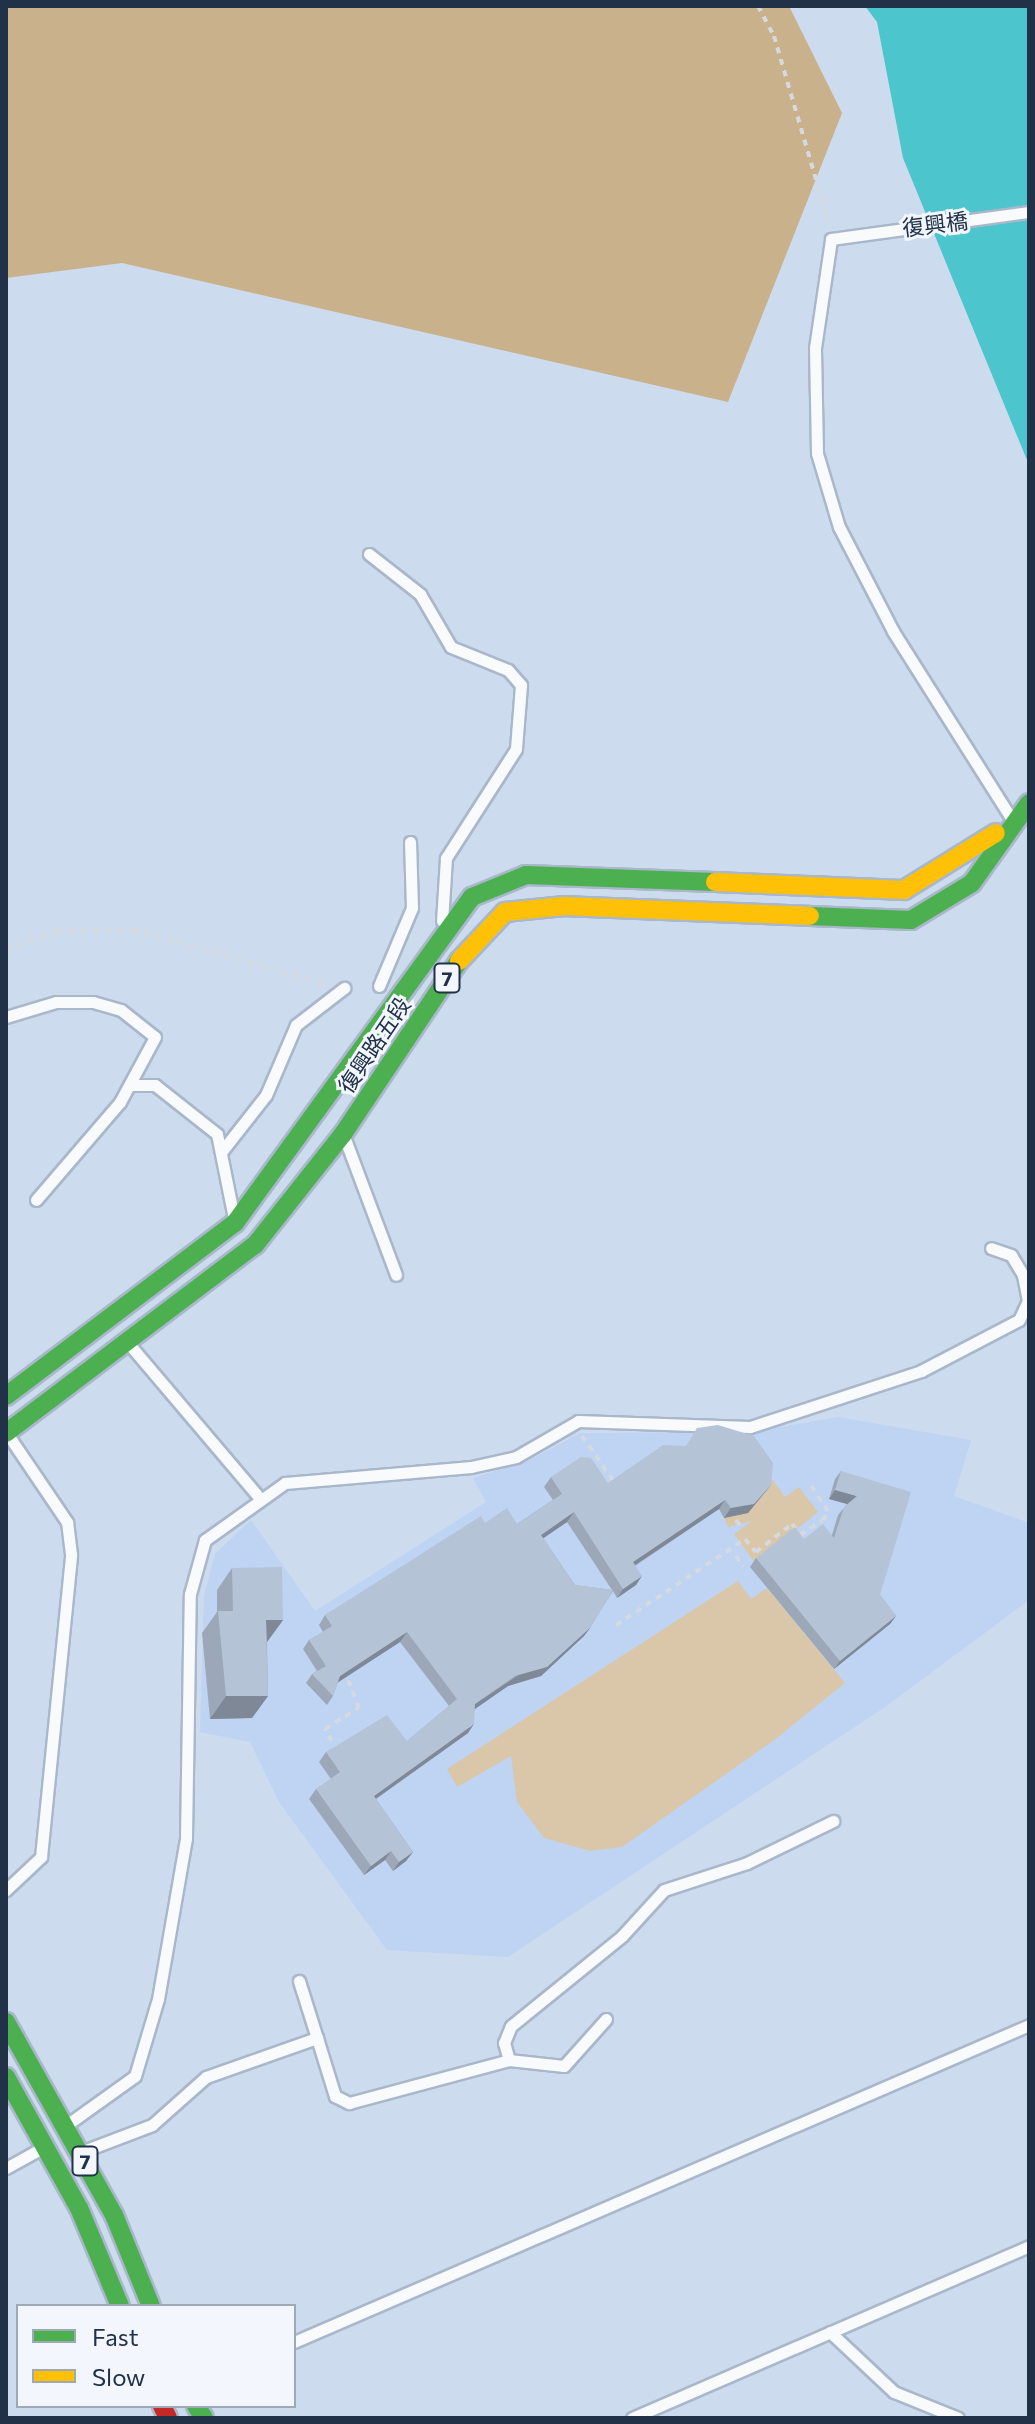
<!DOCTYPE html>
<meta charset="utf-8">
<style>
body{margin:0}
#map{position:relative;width:1035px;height:2424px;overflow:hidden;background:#cddbee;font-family:Commissioner,"Noto Sans TC",sans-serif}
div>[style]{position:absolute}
.built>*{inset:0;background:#bed4f2}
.green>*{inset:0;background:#dac7aa}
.forest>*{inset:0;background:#c9b28b}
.water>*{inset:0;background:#4cc5cc}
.path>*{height:4px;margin-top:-2px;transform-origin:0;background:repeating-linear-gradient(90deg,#d5d9e0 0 6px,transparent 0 12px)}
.roads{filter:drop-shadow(2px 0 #a9b7ca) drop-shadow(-2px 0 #a9b7ca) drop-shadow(0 2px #a9b7ca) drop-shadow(0 -2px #a9b7ca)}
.lane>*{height:11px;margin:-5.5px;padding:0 5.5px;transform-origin:5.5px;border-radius:5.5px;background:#f8fafc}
.fast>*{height:18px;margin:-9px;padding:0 9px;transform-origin:9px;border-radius:9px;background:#4caf50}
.slow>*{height:18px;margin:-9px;padding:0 9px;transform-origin:9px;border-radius:9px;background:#ffc107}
.jam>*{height:18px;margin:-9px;padding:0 9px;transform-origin:9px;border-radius:9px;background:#c62828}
.wall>*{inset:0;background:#9ca8b8}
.shaded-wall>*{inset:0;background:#7f8896}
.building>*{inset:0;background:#b5c3d6}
span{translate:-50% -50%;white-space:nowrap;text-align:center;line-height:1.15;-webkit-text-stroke:6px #f3f7fd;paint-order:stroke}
.shield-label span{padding:2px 6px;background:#f3f7fd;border:2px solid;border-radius:6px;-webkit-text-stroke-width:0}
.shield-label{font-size:20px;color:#213148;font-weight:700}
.street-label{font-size:22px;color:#213148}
.frame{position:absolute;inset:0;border:8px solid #213148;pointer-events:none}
.legend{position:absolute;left:16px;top:2304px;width:280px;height:104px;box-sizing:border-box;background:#f3f7fd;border:2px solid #9fa8b5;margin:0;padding:10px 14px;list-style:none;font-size:24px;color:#213148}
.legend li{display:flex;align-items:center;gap:16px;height:40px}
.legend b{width:40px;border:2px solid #9fa8b5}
</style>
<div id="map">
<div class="built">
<i style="clip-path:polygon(838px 1417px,971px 1440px,954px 1496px,1029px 1523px,1029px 1600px,885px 1707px,508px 1957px,387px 1950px,279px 1802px,250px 1742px,200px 1732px,204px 1596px,215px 1554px,251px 1520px,315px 1611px,486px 1502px,473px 1478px,528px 1461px,580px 1433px,751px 1432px)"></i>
</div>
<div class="green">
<i style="clip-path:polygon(767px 1472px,785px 1497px,799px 1487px,818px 1512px,755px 1563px,734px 1534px,752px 1521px,728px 1527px,724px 1518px,765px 1494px,760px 1486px)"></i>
<i style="clip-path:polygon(738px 1581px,751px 1599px,767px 1588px,845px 1683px,773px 1741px,622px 1847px,590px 1851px,544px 1838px,517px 1802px,511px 1756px,457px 1787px,447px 1769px)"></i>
</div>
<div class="forest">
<i style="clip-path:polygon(6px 6px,789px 6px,842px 113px,728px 402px,122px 263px,6px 278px)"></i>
</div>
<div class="water">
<i style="clip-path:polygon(865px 6px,1029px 6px,1029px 465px,903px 158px,877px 22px)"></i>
</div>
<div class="path">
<i style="left:758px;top:6px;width:34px;rotate:62deg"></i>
<i style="left:774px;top:36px;width:196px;rotate:73.7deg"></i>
<i style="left:6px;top:950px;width:54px;rotate:-20.4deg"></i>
<i style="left:57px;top:931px;width:75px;rotate:-1.5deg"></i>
<i style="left:132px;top:929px;width:202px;rotate:15.8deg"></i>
<i style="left:582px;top:1436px;width:57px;rotate:54.9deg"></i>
<i style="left:736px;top:1520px;width:10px;rotate:53deg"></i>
<i style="left:736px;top:1556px;width:13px;rotate:58deg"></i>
<i style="left:616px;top:1625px;width:155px;rotate:-33.7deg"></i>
<i style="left:745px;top:1539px;width:17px;rotate:50deg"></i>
<i style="left:756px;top:1552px;width:46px;rotate:-37.9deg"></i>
<i style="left:792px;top:1524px;width:14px;rotate:54deg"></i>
<i style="left:800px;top:1535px;width:27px;rotate:-33deg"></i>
<i style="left:823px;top:1520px;width:10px;rotate:-61deg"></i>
<i style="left:828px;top:1511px;width:32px;rotate:-124deg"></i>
<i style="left:338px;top:1751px;width:26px;rotate:-121deg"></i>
<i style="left:325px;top:1729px;width:40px;rotate:-32deg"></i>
<i style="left:359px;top:1708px;width:33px;rotate:-111deg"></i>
</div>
<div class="roads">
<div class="lane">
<i style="left:369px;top:554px;width:65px;rotate:38.1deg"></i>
<i style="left:420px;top:594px;width:61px;rotate:59.7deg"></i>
<i style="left:451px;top:647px;width:61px;rotate:22deg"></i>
<i style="left:508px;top:670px;width:20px;rotate:49deg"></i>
<i style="left:521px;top:685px;width:64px;rotate:94.5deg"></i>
<i style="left:516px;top:749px;width:130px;rotate:122.7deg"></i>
<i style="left:446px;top:858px;width:63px;rotate:93.6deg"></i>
<i style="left:1011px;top:818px;width:221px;rotate:-122.3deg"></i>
<i style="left:893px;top:631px;width:117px;rotate:-117.4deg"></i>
<i style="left:839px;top:527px;width:77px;rotate:-106.6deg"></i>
<i style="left:817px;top:453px;width:105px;rotate:-91.1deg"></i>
<i style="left:815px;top:348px;width:110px;rotate:-81.6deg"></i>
<i style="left:831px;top:239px;width:200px;rotate:-7.8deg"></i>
<i style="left:379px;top:986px;width:85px;rotate:-67.1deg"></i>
<i style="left:412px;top:908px;width:66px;rotate:-91.7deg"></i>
<i style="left:6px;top:1017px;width:52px;rotate:-16.7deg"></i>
<i style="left:56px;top:1002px;width:37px"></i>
<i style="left:93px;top:1002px;width:29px;rotate:16deg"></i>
<i style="left:121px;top:1010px;width:43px;rotate:38.5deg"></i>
<i style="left:155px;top:1037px;width:74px;rotate:118.3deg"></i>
<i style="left:120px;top:1102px;width:129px;rotate:130.6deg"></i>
<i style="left:131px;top:1085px;width:24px"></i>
<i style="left:155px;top:1085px;width:79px;rotate:38.3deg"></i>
<i style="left:217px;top:1134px;width:81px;rotate:78.6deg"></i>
<i style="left:345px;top:1139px;width:145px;rotate:69.4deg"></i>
<i style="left:222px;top:1151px;width:71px;rotate:-51.8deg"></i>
<i style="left:266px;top:1095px;width:76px;rotate:-66.8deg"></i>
<i style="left:296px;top:1025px;width:61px;rotate:-37.6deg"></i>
<i style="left:129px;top:1344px;width:199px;rotate:49.7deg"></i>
<i style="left:6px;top:1890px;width:48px;rotate:-43.3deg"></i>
<i style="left:41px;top:1857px;width:304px;rotate:-84.3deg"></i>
<i style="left:71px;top:1554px;width:32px;rotate:-97deg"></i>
<i style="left:67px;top:1522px;width:105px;rotate:-124.1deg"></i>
<i style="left:299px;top:1981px;width:60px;rotate:72.5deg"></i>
<i style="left:509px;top:2060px;width:18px;rotate:-106deg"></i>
<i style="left:504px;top:2043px;width:18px;rotate:-68deg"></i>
<i style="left:511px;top:2026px;width:143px;rotate:-39deg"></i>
<i style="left:622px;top:1936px;width:62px;rotate:-47.6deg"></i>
<i style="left:664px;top:1890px;width:87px;rotate:-18deg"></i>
<i style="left:747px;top:1863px;width:96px;rotate:-26deg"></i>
<i style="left:68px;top:2124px;width:82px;rotate:-35.6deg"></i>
<i style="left:135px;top:2076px;width:80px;rotate:-73.4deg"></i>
<i style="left:158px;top:1999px;width:163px;rotate:-80.1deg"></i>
<i style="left:186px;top:1838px;width:244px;rotate:-89.1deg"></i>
<i style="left:190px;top:1594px;width:56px;rotate:-74.5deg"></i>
<i style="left:205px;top:1540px;width:98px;rotate:-35.5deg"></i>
<i style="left:285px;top:1483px;width:187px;rotate:-4.9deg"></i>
<i style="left:471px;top:1467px;width:46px;rotate:-12.5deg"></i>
<i style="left:516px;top:1457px;width:72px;rotate:-30.1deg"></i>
<i style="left:578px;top:1421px;width:172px;rotate:2deg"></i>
<i style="left:750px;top:1427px;width:180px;rotate:-18.1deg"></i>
<i style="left:921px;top:1371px;width:110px;rotate:-27.5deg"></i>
<i style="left:1019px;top:1320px;width:21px;rotate:-65deg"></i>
<i style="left:1028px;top:1301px;width:26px;rotate:-101deg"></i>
<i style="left:1023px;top:1275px;width:23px;rotate:-121deg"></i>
<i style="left:1011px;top:1255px;width:21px;rotate:-161deg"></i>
<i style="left:81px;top:2152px;width:76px;rotate:-20.8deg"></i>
<i style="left:152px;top:2125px;width:72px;rotate:-41.6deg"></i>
<i style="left:206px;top:2077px;width:118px;rotate:-19.4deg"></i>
<i style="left:317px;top:2038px;width:61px;rotate:72.8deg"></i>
<i style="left:335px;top:2096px;width:16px;rotate:27deg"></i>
<i style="left:349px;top:2103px;width:166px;rotate:-15deg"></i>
<i style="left:509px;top:2060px;width:55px;rotate:6.2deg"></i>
<i style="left:564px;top:2066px;width:63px;rotate:-48.2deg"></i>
<i style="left:6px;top:2168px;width:39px;rotate:-29deg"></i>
<i style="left:830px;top:2332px;width:88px;rotate:43.2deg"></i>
<i style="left:894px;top:2392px;width:69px;rotate:22.1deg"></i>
<i style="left:294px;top:2342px;width:800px;rotate:-23.33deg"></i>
<i style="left:632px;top:2418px;width:433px;rotate:-23.4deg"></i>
</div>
<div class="fast">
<i style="left:810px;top:916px;width:101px;rotate:2.3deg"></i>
<i style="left:911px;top:920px;width:71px;rotate:-31.2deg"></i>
<i style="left:972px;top:883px;width:98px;rotate:-54.5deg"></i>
<i style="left:6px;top:1396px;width:287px;rotate:-37.1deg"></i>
<i style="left:235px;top:1223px;width:403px;rotate:-54deg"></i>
<i style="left:472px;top:897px;width:58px;rotate:-22.2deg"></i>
<i style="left:526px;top:875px;width:189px;rotate:2.1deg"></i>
<i style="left:6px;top:1433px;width:312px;rotate:-37.1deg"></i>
<i style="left:255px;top:1245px;width:142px;rotate:-51.6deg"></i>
<i style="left:343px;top:1134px;width:208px;rotate:-56.2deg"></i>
<i style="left:6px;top:2022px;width:221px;rotate:60.8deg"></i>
<i style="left:114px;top:2215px;width:98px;rotate:67.9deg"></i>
<i style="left:6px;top:2077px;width:150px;rotate:60.9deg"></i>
<i style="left:79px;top:2208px;width:106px;rotate:67.3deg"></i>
<i style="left:196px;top:2406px;width:14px;rotate:56deg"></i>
</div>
<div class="slow">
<i style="left:715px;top:882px;width:189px;rotate:2.4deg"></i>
<i style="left:904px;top:890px;width:108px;rotate:-31.8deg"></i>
<i style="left:459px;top:961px;width:67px;rotate:-46.8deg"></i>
<i style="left:505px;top:912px;width:60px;rotate:-5.7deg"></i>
<i style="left:565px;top:906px;width:245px;rotate:2.3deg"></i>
</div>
<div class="jam">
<i style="left:162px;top:2406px;width:13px;rotate:63deg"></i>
</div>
</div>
<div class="wall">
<i style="clip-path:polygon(841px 1471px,880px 1595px,896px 1616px,890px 1624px,834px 1669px,750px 1567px,756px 1558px,804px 1539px,832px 1535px,838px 1515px,847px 1504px,829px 1499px,835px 1479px)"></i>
<i style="clip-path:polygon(evenodd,551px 1477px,608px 1483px,771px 1485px,748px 1513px,724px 1518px,719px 1509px,635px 1566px,636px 1585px,617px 1598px,613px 1591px,584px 1636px,541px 1676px,508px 1686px,475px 1709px,468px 1733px,376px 1799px,413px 1852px,406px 1861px,393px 1871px,385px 1860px,364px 1875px,309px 1799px,316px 1789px,331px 1779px,319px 1762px,326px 1752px,407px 1741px,449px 1706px,400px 1642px,338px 1682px,333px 1696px,327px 1705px,306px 1683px,312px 1674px,317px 1671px,303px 1649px,309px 1640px,323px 1632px,319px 1625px,325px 1615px,485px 1523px,517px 1524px,553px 1500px,544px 1487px,551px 1477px,567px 1522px,612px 1590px,575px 1585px,543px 1538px,567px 1522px)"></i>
<i style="clip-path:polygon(232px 1568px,283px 1620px,267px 1642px,268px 1696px,252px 1718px,210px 1719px,202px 1633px,217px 1612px,217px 1590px)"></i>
</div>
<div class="shaded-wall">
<i style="clip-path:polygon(771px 1485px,748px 1513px,724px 1518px,731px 1508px)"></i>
<i style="clip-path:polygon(835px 1490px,857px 1496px,851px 1505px,829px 1499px)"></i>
<i style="clip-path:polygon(725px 1500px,719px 1509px,626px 1571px,633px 1562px)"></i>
<i style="clip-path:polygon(574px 1512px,567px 1522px,535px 1544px,541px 1535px)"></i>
<i style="clip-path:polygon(642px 1576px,636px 1585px,617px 1598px,623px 1589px)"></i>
<i style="clip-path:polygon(896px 1616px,890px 1624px,834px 1669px,840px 1661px)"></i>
<i style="clip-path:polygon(266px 1620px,283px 1620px,267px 1642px)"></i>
<i style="clip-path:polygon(591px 1627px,584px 1636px,541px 1676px,508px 1686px,469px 1713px,475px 1704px)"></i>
<i style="clip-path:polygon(407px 1632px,400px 1642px,334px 1685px,340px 1676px)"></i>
<i style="clip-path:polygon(226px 1696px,268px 1696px,252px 1718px,210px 1719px)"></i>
<i style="clip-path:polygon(474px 1724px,468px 1733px,367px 1805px,374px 1796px)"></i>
<i style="clip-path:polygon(391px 1851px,385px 1860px,364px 1875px,371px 1866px)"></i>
<i style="clip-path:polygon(413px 1852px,406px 1861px,393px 1871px,399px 1862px)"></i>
</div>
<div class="building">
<i style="clip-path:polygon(718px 1425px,754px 1436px,773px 1463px,771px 1485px,754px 1504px,731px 1508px,725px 1500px,633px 1562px,642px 1576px,623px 1589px,574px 1512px,541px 1535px,575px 1585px,613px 1590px,591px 1627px,547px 1667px,515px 1676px,475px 1704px,474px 1724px,374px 1796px,413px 1852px,399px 1862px,391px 1851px,371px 1866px,316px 1789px,340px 1772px,326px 1752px,387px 1715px,407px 1741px,457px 1699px,407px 1632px,340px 1676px,333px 1696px,312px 1674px,326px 1666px,309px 1640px,332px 1626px,325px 1615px,481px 1516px,485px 1523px,507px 1508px,517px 1524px,562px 1494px,551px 1477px,581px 1457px,591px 1458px,608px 1483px,663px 1445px,686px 1446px,697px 1428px)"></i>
<i style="clip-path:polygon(841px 1471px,911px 1492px,880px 1595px,896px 1616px,840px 1661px,756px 1558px,795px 1527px,804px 1539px,823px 1524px,834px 1538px,844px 1507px,857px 1496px,835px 1490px)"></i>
<i style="clip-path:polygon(282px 1567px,283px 1620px,266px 1620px,268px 1696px,226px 1696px,218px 1611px,233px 1611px,232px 1568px)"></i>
</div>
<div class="shield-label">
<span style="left:447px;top:978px">7</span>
<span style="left:85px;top:2161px">7</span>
</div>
<div class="street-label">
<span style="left:935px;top:224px;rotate:-7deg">復興橋</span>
<span style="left:374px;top:1045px;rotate:-56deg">復興路五段</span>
</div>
<div class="frame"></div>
<ul class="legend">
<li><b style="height:10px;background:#4caf50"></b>Fast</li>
<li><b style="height:10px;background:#ffc107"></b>Slow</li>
</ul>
</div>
